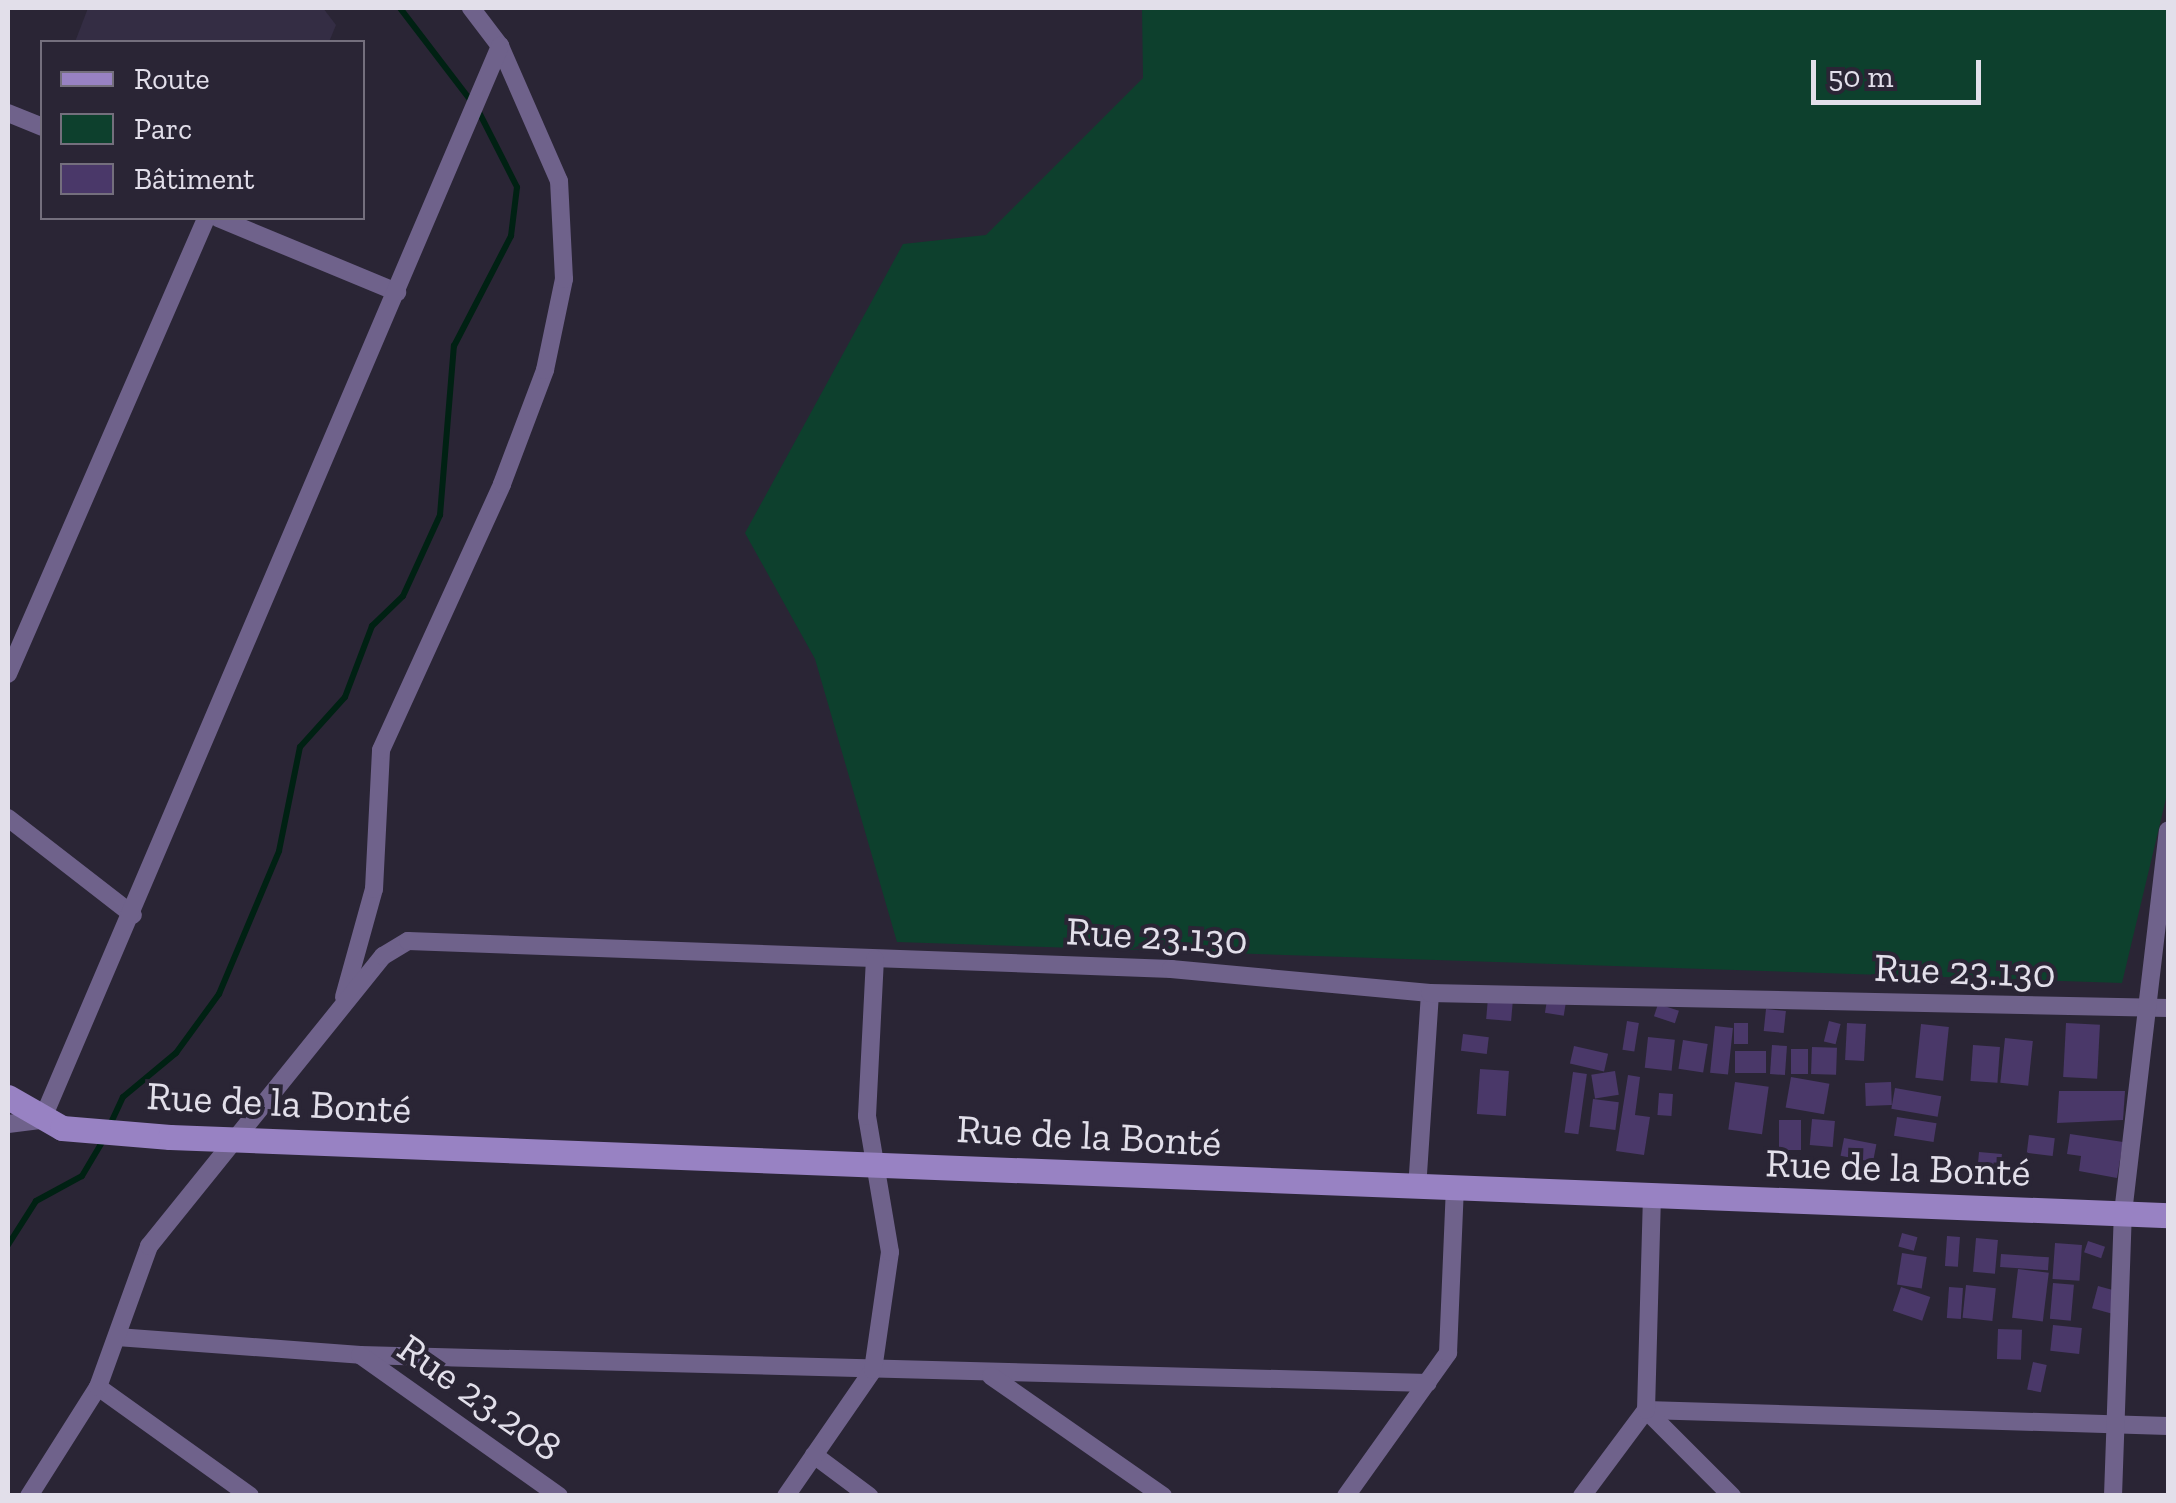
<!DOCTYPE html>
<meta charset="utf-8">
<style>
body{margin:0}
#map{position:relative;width:2176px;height:1503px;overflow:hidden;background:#2a2535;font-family:"Zilla Slab",serif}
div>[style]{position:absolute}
.built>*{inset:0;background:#342d44}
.green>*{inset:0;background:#0d402d}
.stream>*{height:6px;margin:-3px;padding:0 3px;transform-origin:3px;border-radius:3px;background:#002113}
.building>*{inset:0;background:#4a3869;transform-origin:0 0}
.street>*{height:18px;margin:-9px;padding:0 9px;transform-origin:9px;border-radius:9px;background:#6f628b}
.secondary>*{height:25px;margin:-12.5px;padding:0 12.5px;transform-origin:12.5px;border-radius:12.5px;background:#9882c3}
span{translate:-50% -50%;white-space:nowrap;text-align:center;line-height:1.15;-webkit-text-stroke:8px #2a2535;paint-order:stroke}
.street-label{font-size:40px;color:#e2dfea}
.frame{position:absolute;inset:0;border:10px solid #e2dfea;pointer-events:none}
.legend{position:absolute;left:40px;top:40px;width:325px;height:180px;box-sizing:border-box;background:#2a2535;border:2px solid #746f7d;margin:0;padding:12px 18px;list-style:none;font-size:30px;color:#e2dfea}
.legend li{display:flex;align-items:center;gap:20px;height:50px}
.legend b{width:50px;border:2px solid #746f7d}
.scale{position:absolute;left:1811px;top:60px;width:170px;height:45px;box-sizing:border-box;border:5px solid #e2dfea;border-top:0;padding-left:12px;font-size:30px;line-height:35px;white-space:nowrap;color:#e2dfea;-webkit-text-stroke:8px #2a2535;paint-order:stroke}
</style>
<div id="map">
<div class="built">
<i style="clip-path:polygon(88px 8px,323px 8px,336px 25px,329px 42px,75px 42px)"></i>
</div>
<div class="green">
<i style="clip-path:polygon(1142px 8px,2168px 8px,2168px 790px,2122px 983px,897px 942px,815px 659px,745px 533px,903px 244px,986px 235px,1143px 78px)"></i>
</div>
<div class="stream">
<i style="left:109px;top:1127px;width:33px;rotate:-65deg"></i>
<i style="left:123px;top:1097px;width:69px;rotate:-39.7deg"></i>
<i style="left:176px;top:1053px;width:73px;rotate:-53.9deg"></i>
<i style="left:219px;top:994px;width:155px;rotate:-67.2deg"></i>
<i style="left:279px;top:851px;width:106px;rotate:-78.6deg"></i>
<i style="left:300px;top:747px;width:67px;rotate:-48deg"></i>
<i style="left:345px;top:697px;width:76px;rotate:-69.2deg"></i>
<i style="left:372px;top:626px;width:43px;rotate:-44.1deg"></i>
<i style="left:403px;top:596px;width:89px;rotate:-65.4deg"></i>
<i style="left:440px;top:515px;width:170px;rotate:-85.3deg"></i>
<i style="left:454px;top:346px;width:124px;rotate:-62.6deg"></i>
<i style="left:511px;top:236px;width:49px;rotate:-83deg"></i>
<i style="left:517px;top:187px;width:86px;rotate:-116.9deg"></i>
<i style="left:478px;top:110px;width:128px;rotate:-127.4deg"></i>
<i style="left:8px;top:1245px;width:52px;rotate:-57.5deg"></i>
<i style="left:36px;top:1201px;width:52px;rotate:-28.5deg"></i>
<i style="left:82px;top:1176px;width:43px;rotate:-59.3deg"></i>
</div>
<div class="building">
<i style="left:1488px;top:998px;width:25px;height:21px;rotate:5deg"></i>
<i style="left:1547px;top:1000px;width:19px;height:13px;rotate:9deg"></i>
<i style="left:1658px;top:1004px;width:22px;height:13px;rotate:18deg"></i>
<i style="left:1766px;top:1009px;width:20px;height:22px;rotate:6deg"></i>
<i style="left:1627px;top:1021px;width:12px;height:29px;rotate:9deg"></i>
<i style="left:1829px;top:1021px;width:12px;height:21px;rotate:14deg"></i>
<i style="left:1734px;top:1023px;width:14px;height:21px"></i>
<i style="left:1847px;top:1023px;width:19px;height:37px;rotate:3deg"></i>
<i style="left:2066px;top:1023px;width:34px;height:54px;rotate:3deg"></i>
<i style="left:1921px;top:1024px;width:28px;height:54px;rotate:6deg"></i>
<i style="left:1715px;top:1026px;width:18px;height:47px;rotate:6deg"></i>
<i style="left:1463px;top:1034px;width:26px;height:17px;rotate:7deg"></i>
<i style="left:1648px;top:1037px;width:27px;height:31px;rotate:6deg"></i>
<i style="left:2005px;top:1038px;width:28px;height:45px;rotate:6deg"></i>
<i style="left:1683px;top:1040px;width:25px;height:29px;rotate:9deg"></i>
<i style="left:1772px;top:1045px;width:15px;height:29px;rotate:4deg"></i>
<i style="left:1973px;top:1045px;width:27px;height:36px;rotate:4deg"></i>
<i style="left:1574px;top:1046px;width:35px;height:18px;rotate:13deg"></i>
<i style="left:1812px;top:1047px;width:25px;height:27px;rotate:2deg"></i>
<i style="left:1791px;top:1049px;width:17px;height:25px"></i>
<i style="left:1766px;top:1051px;width:22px;height:31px;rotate:90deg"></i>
<i style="left:1480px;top:1069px;width:29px;height:45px;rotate:4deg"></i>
<i style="left:1615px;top:1071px;width:24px;height:24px;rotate:81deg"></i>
<i style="left:1573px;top:1072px;width:14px;height:61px;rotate:8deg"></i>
<i style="clip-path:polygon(1628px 1075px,1640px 1077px,1635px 1115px,1650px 1117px,1644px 1155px,1616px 1151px)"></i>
<i style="left:1791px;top:1077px;width:39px;height:31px;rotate:10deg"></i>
<i style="left:1735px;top:1082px;width:34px;height:48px;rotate:8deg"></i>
<i style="left:1891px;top:1082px;width:23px;height:26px;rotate:88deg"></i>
<i style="left:1895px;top:1088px;width:47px;height:21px;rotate:10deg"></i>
<i style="clip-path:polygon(2059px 1091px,2125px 1091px,2123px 1120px,2057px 1123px)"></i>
<i style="left:1659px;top:1093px;width:14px;height:22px;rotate:4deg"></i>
<i style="left:1593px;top:1099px;width:26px;height:28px;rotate:7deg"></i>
<i style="left:1897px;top:1117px;width:40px;height:19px;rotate:9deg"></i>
<i style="left:1812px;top:1119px;width:23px;height:26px;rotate:5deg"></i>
<i style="left:1779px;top:1120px;width:22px;height:30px"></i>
<i style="clip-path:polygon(2070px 1134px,2123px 1142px,2117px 1178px,2079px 1171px,2081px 1156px,2067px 1154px)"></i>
<i style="left:2029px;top:1135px;width:26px;height:18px;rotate:7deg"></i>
<i style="left:1844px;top:1138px;width:33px;height:18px;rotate:11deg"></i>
<i style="left:1979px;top:1152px;width:23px;height:17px;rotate:5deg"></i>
<i style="left:1902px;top:1233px;width:16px;height:14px;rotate:15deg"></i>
<i style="left:1947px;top:1236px;width:13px;height:30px;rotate:4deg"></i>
<i style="left:1976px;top:1238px;width:22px;height:34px;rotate:5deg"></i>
<i style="left:2088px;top:1241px;width:18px;height:12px;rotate:19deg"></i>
<i style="left:2055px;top:1243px;width:27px;height:36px;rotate:4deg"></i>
<i style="left:1902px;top:1253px;width:25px;height:32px;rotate:9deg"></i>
<i style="left:2001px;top:1254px;width:48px;height:13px;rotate:4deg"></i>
<i style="left:2018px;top:1269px;width:31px;height:49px;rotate:7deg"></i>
<i style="left:2053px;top:1283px;width:21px;height:36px;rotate:5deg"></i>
<i style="left:1966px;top:1285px;width:30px;height:33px;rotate:6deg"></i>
<i style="left:2098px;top:1286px;width:20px;height:23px;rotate:15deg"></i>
<i style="left:1901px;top:1287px;width:31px;height:25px;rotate:19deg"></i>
<i style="left:1949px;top:1287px;width:14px;height:31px;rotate:4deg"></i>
<i style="left:2053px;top:1325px;width:29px;height:26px;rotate:6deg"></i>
<i style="left:1998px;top:1329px;width:24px;height:30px;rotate:2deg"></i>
<i style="left:2033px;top:1362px;width:14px;height:28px;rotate:12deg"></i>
</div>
<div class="street">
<i style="left:8px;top:113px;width:37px;rotate:22deg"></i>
<i style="left:218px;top:218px;width:194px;rotate:22.5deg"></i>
<i style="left:8px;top:674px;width:497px;rotate:-66.5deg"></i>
<i style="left:8px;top:818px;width:158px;rotate:37.8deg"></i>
<i style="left:344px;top:997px;width:112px;rotate:-74.5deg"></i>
<i style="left:374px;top:889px;width:139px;rotate:-87.1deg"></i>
<i style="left:381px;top:750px;width:292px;rotate:-65.5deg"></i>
<i style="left:502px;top:484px;width:122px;rotate:-69.3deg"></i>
<i style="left:545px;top:370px;width:93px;rotate:-78.2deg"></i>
<i style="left:564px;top:279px;width:98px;rotate:-92.9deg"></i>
<i style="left:559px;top:181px;width:147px;rotate:-113.6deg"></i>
<i style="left:500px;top:46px;width:48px;rotate:-127.3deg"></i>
<i style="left:8px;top:1124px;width:34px;rotate:-7deg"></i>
<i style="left:42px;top:1120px;width:1168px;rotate:-66.9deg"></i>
<i style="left:1417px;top:1189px;width:196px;rotate:-86.2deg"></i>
<i style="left:117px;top:1337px;width:244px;rotate:4.2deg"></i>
<i style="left:360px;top:1355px;width:1068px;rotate:1.5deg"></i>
<i style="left:360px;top:1355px;width:244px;rotate:35.3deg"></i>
<i style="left:991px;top:1376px;width:210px;rotate:34.9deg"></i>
<i style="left:98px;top:1387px;width:187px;rotate:35.6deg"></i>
<i style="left:1646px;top:1410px;width:522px;rotate:1.76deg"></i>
<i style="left:1646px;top:1410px;width:122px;rotate:45deg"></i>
<i style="left:814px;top:1455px;width:69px;rotate:36.7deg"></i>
<i style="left:29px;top:1496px;width:129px;rotate:-57.7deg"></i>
<i style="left:98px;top:1387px;width:150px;rotate:-70.1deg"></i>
<i style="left:149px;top:1246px;width:373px;rotate:-51.1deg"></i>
<i style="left:383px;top:956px;width:29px;rotate:-31deg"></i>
<i style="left:408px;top:941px;width:764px;rotate:2.1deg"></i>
<i style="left:1171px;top:969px;width:260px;rotate:5.3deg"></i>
<i style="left:1430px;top:993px;width:738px;rotate:1.16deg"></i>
<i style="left:786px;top:1496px;width:153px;rotate:-55.4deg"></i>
<i style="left:873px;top:1370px;width:119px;rotate:-81.8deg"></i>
<i style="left:890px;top:1252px;width:138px;rotate:-99.6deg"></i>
<i style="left:867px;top:1116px;width:157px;rotate:-87.1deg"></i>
<i style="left:1346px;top:1496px;width:176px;rotate:-54.5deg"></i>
<i style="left:1448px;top:1353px;width:164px;rotate:-87.6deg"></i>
<i style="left:1582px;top:1496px;width:107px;rotate:-53.3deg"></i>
<i style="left:1646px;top:1410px;width:215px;rotate:-88.4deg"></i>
<i style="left:2113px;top:1496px;width:283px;rotate:-88deg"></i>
<i style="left:2123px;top:1213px;width:385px;rotate:-83.3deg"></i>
</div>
<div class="secondary">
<i style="left:8px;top:1097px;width:62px;rotate:29.9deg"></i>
<i style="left:62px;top:1128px;width:108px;rotate:4.8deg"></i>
<i style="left:170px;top:1137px;width:2000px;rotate:2.24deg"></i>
</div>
<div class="street-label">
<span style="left:1157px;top:935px;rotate:3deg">Rue 23.130</span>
<span style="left:1965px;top:970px;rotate:2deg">Rue 23.130</span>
<span style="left:279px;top:1102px;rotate:3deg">Rue de la Bonté</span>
<span style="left:1089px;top:1135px;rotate:3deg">Rue de la Bonté</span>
<span style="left:1898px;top:1167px;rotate:2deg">Rue de la Bonté</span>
<span style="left:480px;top:1397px;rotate:35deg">Rue 23.208</span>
</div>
<div class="frame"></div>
<ul class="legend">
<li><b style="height:12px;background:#9882c3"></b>Route</li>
<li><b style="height:28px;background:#0d402d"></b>Parc</li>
<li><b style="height:28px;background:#4a3869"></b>Bâtiment</li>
</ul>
<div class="scale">50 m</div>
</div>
